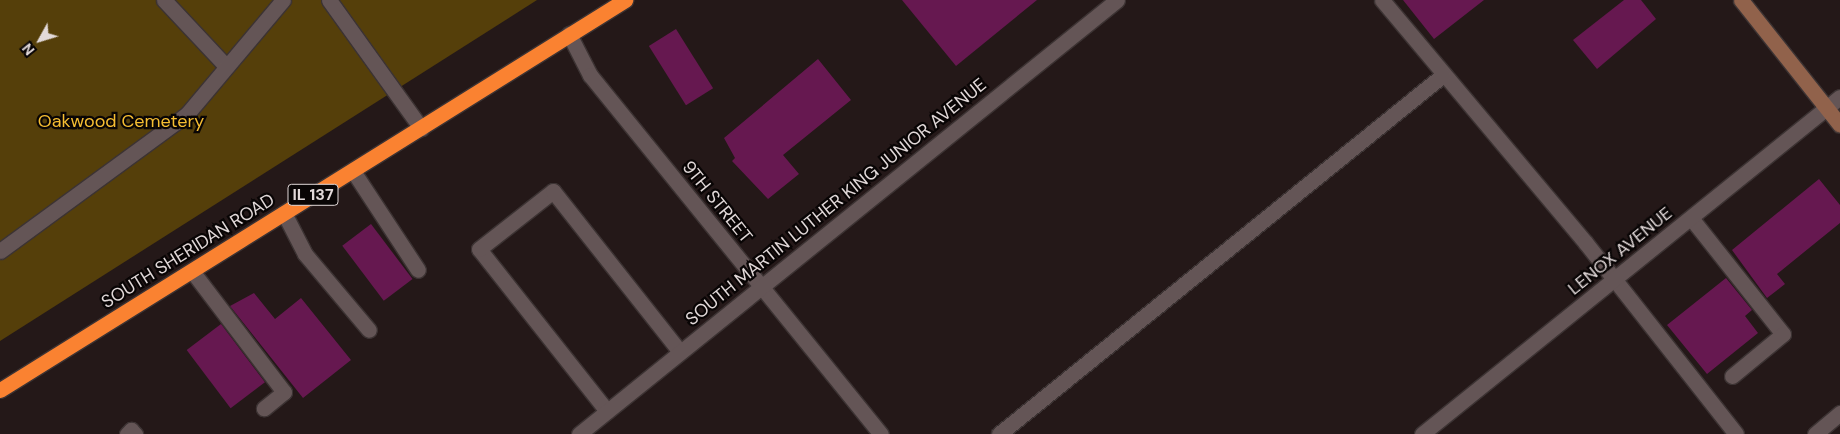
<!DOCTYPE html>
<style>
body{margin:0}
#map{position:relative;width:1840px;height:434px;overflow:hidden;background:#241818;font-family:"DM Sans",sans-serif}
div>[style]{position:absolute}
.green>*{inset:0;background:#553f0a}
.building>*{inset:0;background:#661850;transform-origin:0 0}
.roads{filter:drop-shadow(1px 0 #3c3333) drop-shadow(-1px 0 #3c3333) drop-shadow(0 1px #3c3333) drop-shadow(0 -1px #3c3333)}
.lane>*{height:15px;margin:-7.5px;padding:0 7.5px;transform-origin:7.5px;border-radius:7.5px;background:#645556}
.street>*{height:15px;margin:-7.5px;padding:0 7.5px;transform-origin:7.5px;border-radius:7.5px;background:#645556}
.secondary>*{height:15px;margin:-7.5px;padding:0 7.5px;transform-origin:7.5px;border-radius:7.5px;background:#91624b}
.highway>*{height:15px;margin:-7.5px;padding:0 7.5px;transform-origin:7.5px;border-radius:7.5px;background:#fa8231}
span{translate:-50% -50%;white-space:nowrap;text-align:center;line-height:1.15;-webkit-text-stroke:4.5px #090505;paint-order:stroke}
.shield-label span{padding:1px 4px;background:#090505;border:1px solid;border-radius:4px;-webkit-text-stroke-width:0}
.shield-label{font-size:16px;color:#e2d9d9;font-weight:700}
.park-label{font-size:18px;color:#f6be32}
.street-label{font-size:18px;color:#e2d9d9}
.north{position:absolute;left:15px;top:15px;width:50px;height:50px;-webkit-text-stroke:4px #090505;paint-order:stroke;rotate:231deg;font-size:14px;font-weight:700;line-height:20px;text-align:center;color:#e2d9d9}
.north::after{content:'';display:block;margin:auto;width:18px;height:22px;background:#e2d9d9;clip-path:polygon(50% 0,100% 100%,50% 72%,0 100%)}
</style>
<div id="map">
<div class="green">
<i style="clip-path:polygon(0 0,537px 0,0 341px)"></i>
</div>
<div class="building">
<i style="clip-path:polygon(902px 0,1037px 0,956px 66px)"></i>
<i style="clip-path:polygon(1403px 0,1484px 0,1434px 39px)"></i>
<i style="clip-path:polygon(1624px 0,1641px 0,1656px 19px,1597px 69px,1573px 40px)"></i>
<i style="left:676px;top:29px;width:70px;height:32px;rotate:58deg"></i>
<i style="clip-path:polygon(818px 59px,851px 100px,783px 155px,799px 174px,768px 199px,732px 161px,735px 158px,724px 138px)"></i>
<i style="clip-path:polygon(1819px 179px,1840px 205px,1840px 223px,1777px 274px,1785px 284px,1767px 298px,1732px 250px)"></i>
<i style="left:371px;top:224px;width:69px;height:36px;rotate:53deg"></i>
<i style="clip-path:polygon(1726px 278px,1752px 310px,1745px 316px,1758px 333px,1707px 374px,1667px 325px)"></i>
<i style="clip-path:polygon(254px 293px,275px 319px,301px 298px,351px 360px,303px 398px,230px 306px)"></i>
<i style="left:221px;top:324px;width:73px;height:43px;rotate:53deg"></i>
</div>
<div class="roads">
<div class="lane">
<i style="left:164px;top:0;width:91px;rotate:46.8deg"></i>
<i style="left:329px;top:0;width:158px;rotate:54.3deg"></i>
<i style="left:1382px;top:0;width:316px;rotate:50deg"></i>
<i style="left:1585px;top:242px;width:244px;rotate:51.8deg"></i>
<i style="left:353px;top:171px;width:118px;rotate:56.7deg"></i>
<i style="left:284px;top:213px;width:46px;rotate:62.9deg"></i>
<i style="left:305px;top:254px;width:99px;rotate:49.9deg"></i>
<i style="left:1691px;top:218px;width:148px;rotate:51.6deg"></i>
<i style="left:1783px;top:334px;width:66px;rotate:140.5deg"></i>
<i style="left:0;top:251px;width:232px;rotate:-36.2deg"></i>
<i style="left:187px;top:114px;width:149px;rotate:-49.9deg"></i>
<i style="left:192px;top:271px;width:152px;rotate:52.8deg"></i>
<i style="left:284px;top:392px;width:26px;rotate:141deg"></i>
<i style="left:607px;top:411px;width:206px;rotate:-128.3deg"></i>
<i style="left:479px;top:249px;width:94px;rotate:-38.1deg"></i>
<i style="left:553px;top:191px;width:205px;rotate:51.7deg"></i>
<i style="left:127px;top:434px;width:6px;rotate:-45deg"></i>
<i style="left:131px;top:430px;width:6px;rotate:45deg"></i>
<i style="left:999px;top:434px;width:571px;rotate:-38.96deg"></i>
<i style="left:1815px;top:434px;width:33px;rotate:-40deg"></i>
</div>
<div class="street">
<i style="left:569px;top:34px;width:46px;rotate:62.9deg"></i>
<i style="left:590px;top:75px;width:462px;rotate:51deg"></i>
<i style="left:579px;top:434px;width:691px;rotate:-38.89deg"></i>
<i style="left:1422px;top:434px;width:537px;rotate:-38.88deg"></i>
</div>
<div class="secondary">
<i style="left:1741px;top:0;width:159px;rotate:51.6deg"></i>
</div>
<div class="highway">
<i style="left:0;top:390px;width:737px;rotate:-31.96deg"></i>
</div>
</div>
<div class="shield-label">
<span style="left:313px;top:195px">IL 137</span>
</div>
<div class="park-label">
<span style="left:121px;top:121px">Oakwood Cemetery</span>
</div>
<div class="street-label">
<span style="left:717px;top:202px;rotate:51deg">9TH STREET</span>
<span style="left:836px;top:202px;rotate:-39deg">SOUTH MARTIN LUTHER KING JUNIOR AVENUE</span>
<span style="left:188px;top:251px;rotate:-32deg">SOUTH SHERIDAN ROAD</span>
<span style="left:1620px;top:251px;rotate:-39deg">LENOX AVENUE</span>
</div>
<div class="north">N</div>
</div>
